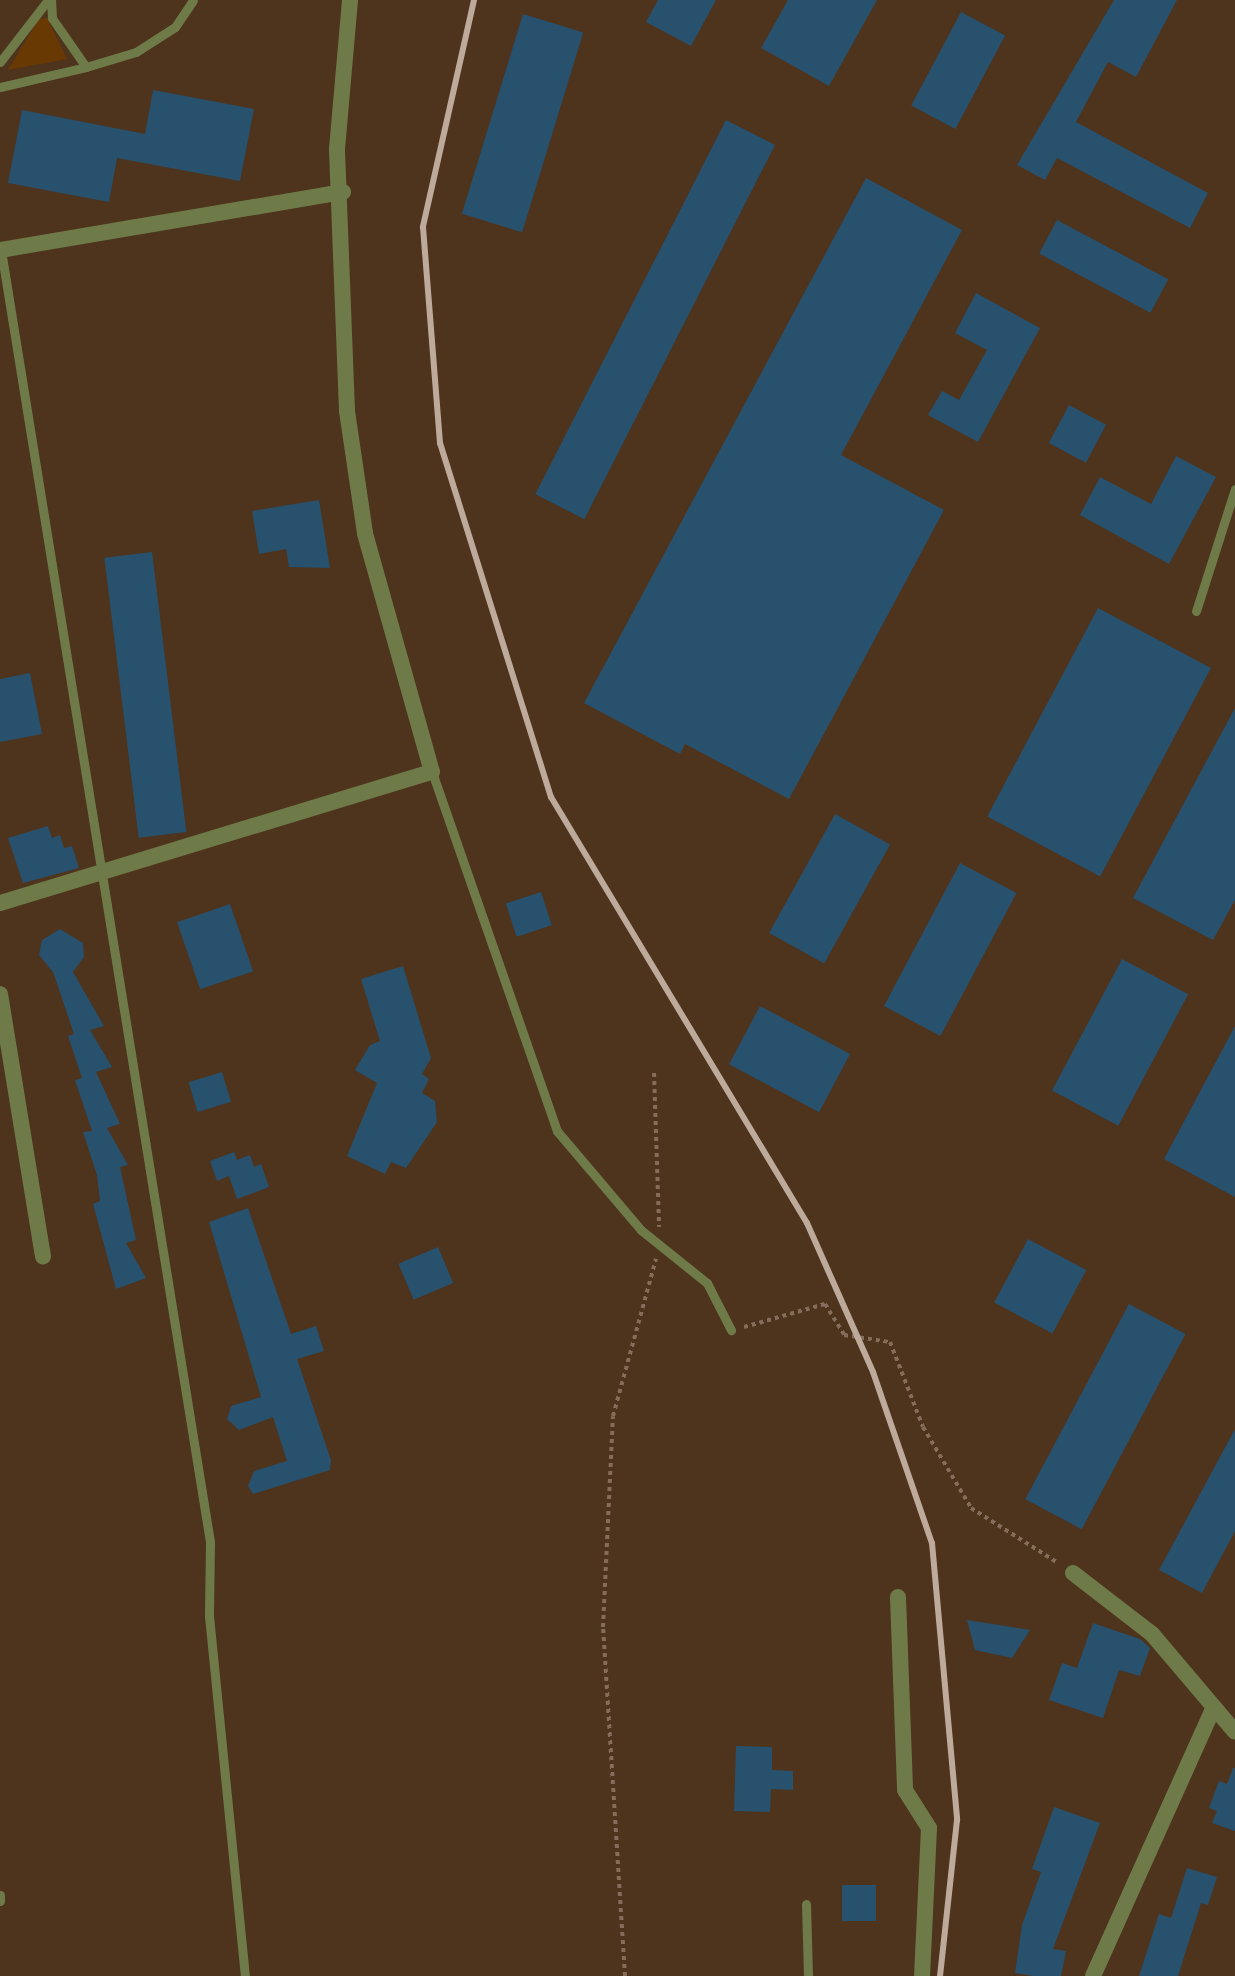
<!DOCTYPE html>
<style>
body{margin:0}
#map{position:relative;width:1235px;height:1976px;overflow:hidden;background:#4e331d;font-family:Inter,sans-serif}
div>[style]{position:absolute}
.green>*{inset:0;background:#693904}
.building>*{inset:0;background:#28516d;transform-origin:0 0}
.path>*{height:4px;margin-top:-2px;transform-origin:0;background:repeating-linear-gradient(90deg,#856d5b 0 4px,transparent 0 8px)}
.lane>*{height:9px;margin:-4.5px;padding:0 4.5px;transform-origin:4.5px;border-radius:4.5px;background:#6e7b48}
.street>*{height:16px;margin:-8px;padding:0 8px;transform-origin:8px;border-radius:8px;background:#6e7b48}
.rail>*{height:6px;margin:-3px;padding:0 3px;transform-origin:3px;border-radius:3px;background:#beaa9b}
span{translate:-50% -50%;white-space:nowrap;text-align:center;line-height:1.15;-webkit-text-stroke:6px #432913;paint-order:stroke}
</style>
<div id="map">
<div class="green">
<i style="clip-path:polygon(47px 18px,67px 59px,8px 70px,39px 19px)"></i>
</div>
<div class="building">
<i style="clip-path:polygon(658px 0,716px 0,691px 46px,646px 22px)"></i>
<i style="clip-path:polygon(788px 0,877px 0,829px 86px,761px 48px)"></i>
<i style="clip-path:polygon(1114px 0,1177px 0,1136px 77px,1108px 62px,1076px 122px,1208px 193px,1190px 228px,1057px 158px,1045px 180px,1017px 165px)"></i>
<i style="left:961px;top:12px;width:50px;height:106px;rotate:28deg"></i>
<i style="left:523px;top:14px;width:63px;height:209px;rotate:17deg"></i>
<i style="clip-path:polygon(153px 90px,254px 109px,240px 181px,117px 158px,109px 202px,8px 183px,22px 110px,145px 134px)"></i>
<i style="left:726px;top:120px;width:55px;height:420px;rotate:27deg"></i>
<i style="clip-path:polygon(866px 178px,962px 230px,841px 455px,944px 510px,789px 799px,685px 744px,680px 754px,584px 703px)"></i>
<i style="left:1057px;top:220px;width:126px;height:38px;rotate:28deg"></i>
<i style="clip-path:polygon(976px 293px,1040px 328px,978px 442px,928px 415px,942px 391px,959px 400px,987px 350px,955px 333px)"></i>
<i style="left:1069px;top:405px;width:42px;height:43px;rotate:28deg"></i>
<i style="clip-path:polygon(1176px 456px,1216px 477px,1169px 564px,1080px 515px,1100px 477px,1151px 504px)"></i>
<i style="clip-path:polygon(319px 500px,330px 568px,289px 567px,286px 549px,259px 554px,252px 511px)"></i>
<i style="left:152px;top:552px;width:282px;height:48px;rotate:83deg"></i>
<i style="left:1098px;top:608px;width:128px;height:236px;rotate:28deg"></i>
<i style="clip-path:polygon(30px 673px,42px 734px,0 742px,0 679px)"></i>
<i style="clip-path:polygon(1235px 708px,1235px 900px,1213px 940px,1133px 898px)"></i>
<i style="left:835px;top:814px;width:63px;height:136px;rotate:29deg"></i>
<i style="clip-path:polygon(48px 826px,52px 838px,60px 835px,64px 848px,72px 846px,79px 868px,23px 883px,8px 838px)"></i>
<i style="left:960px;top:863px;width:64px;height:162px;rotate:28deg"></i>
<i style="left:541px;top:892px;width:35px;height:37px;rotate:72deg"></i>
<i style="left:230px;top:904px;width:71px;height:56px;rotate:71deg"></i>
<i style="clip-path:polygon(60px 929px,83px 943px,84px 957px,73px 972px,104px 1026px,90px 1030px,112px 1067px,96px 1072px,120px 1124px,107px 1128px,128px 1165px,120px 1167px,136px 1240px,126px 1243px,146px 1278px,116px 1289px,93px 1204px,100px 1201px,97px 1175px,83px 1132px,92px 1131px,75px 1080px,82px 1078px,68px 1036px,74px 1034px,53px 972px,39px 955px,42px 940px)"></i>
<i style="left:1122px;top:959px;width:75px;height:149px;rotate:28deg"></i>
<i style="clip-path:polygon(403px 966px,431px 1058px,422px 1074px,429px 1079px,422px 1093px,435px 1101px,437px 1122px,406px 1168px,391px 1162px,385px 1174px,347px 1156px,377px 1083px,355px 1070px,370px 1045px,380px 1041px,361px 979px)"></i>
<i style="left:760px;top:1006px;width:102px;height:66px;rotate:28deg"></i>
<i style="clip-path:polygon(1235px 1026px,1235px 1197px,1164px 1159px)"></i>
<i style="left:222px;top:1072px;width:31px;height:35px;rotate:73deg"></i>
<i style="clip-path:polygon(234px 1152px,237px 1160px,250px 1155px,254px 1167px,261px 1164px,269px 1187px,237px 1199px,229px 1176px,217px 1181px,210px 1161px)"></i>
<i style="clip-path:polygon(248px 1208px,291px 1334px,316px 1326px,324px 1351px,297px 1359px,331px 1460px,330px 1470px,253px 1494px,248px 1486px,254px 1471px,287px 1461px,273px 1417px,239px 1430px,227px 1419px,231px 1406px,261px 1397px,209px 1222px)"></i>
<i style="left:1028px;top:1239px;width:66px;height:72px;rotate:28deg"></i>
<i style="left:438px;top:1247px;width:39px;height:43px;rotate:67deg"></i>
<i style="left:1129px;top:1304px;width:64px;height:221px;rotate:28deg"></i>
<i style="clip-path:polygon(1235px 1429px,1235px 1531px,1202px 1593px,1159px 1570px)"></i>
<i style="clip-path:polygon(967px 1620px,1030px 1630px,1012px 1658px,975px 1650px)"></i>
<i style="clip-path:polygon(1093px 1623px,1140px 1639px,1150px 1648px,1140px 1676px,1119px 1670px,1103px 1718px,1049px 1700px,1062px 1663px,1077px 1668px)"></i>
<i style="clip-path:polygon(736px 1746px,772px 1747px,772px 1770px,793px 1771px,793px 1790px,771px 1789px,770px 1812px,734px 1811px)"></i>
<i style="clip-path:polygon(1233px 1768px,1235px 1768px,1235px 1831px,1212px 1823px,1217px 1811px,1209px 1808px,1219px 1781px,1227px 1784px)"></i>
<i style="clip-path:polygon(1054px 1807px,1100px 1823px,1053px 1949px,1066px 1951px,1061px 1976px,1034px 1976px,1015px 1973px,1022px 1925px,1041px 1872px,1032px 1869px)"></i>
<i style="clip-path:polygon(1187px 1868px,1217px 1877px,1208px 1905px,1201px 1903px,1178px 1976px,1139px 1976px,1159px 1914px,1171px 1918px)"></i>
<i style="left:842px;top:1885px;width:34px;height:36px"></i>
</div>
<div class="path">
<i style="left:654px;top:1073px;width:154px;rotate:88.1deg"></i>
<i style="left:744px;top:1327px;width:84px;rotate:-15.9deg"></i>
<i style="left:825px;top:1304px;width:36px;rotate:58deg"></i>
<i style="left:844px;top:1335px;width:47px;rotate:8.7deg"></i>
<i style="left:890px;top:1342px;width:91px;rotate:68.8deg"></i>
<i style="left:923px;top:1427px;width:94px;rotate:59.3deg"></i>
<i style="left:971px;top:1508px;width:103px;rotate:32.3deg"></i>
<i style="left:625px;top:1976px;width:350px;rotate:-93.6deg"></i>
<i style="left:603px;top:1627px;width:211px;rotate:-87.3deg"></i>
<i style="left:613px;top:1416px;width:163px;rotate:-74.7deg"></i>
</div>
<div class="lane">
<i style="left:0;top:62px;width:78px;rotate:-52.3deg"></i>
<i style="left:86px;top:67px;width:52px;rotate:-16.7deg"></i>
<i style="left:136px;top:52px;width:46px;rotate:-32.7deg"></i>
<i style="left:175px;top:27px;width:32px;rotate:-56deg"></i>
<i style="left:0;top:87px;width:88px;rotate:-13.1deg"></i>
<i style="left:86px;top:67px;width:60px;rotate:-124.8deg"></i>
<i style="left:52px;top:18px;width:18px;rotate:-93deg"></i>
<i style="left:1px;top:250px;width:1309px;rotate:80.81deg"></i>
<i style="left:210px;top:1542px;width:74px;rotate:90.8deg"></i>
<i style="left:209px;top:1616px;width:362px;rotate:84.3deg"></i>
<i style="left:1196px;top:611px;width:128px;rotate:-72.3deg"></i>
<i style="left:432px;top:772px;width:380px;rotate:70.8deg"></i>
<i style="left:557px;top:1131px;width:130px;rotate:49.7deg"></i>
<i style="left:641px;top:1230px;width:85px;rotate:38.8deg"></i>
<i style="left:707px;top:1283px;width:53px;rotate:62.9deg"></i>
<i style="left:0;top:1895px;width:6px;rotate:90deg"></i>
<i style="left:806px;top:1904px;width:72px;rotate:88.4deg"></i>
</div>
<div class="street">
<i style="left:0;top:250px;width:348px;rotate:-9.6deg"></i>
<i style="left:0;top:903px;width:451px;rotate:-16.9deg"></i>
<i style="left:432px;top:772px;width:248px;rotate:-105.7deg"></i>
<i style="left:365px;top:533px;width:123px;rotate:-98.4deg"></i>
<i style="left:347px;top:411px;width:262px;rotate:-92.2deg"></i>
<i style="left:337px;top:149px;width:150px;rotate:-85deg"></i>
<i style="left:0;top:994px;width:266px;rotate:80.7deg"></i>
<i style="left:1073px;top:1573px;width:100px;rotate:37.7deg"></i>
<i style="left:1152px;top:1634px;width:128px;rotate:49.7deg"></i>
<i style="left:898px;top:1597px;width:193px;rotate:87.9deg"></i>
<i style="left:905px;top:1790px;width:45px;rotate:57.7deg"></i>
<i style="left:929px;top:1828px;width:148px;rotate:92.7deg"></i>
<i style="left:1093px;top:1976px;width:290px;rotate:-65.8deg"></i>
</div>
<div class="rail">
<i style="left:474px;top:0;width:233px;rotate:102.7deg"></i>
<i style="left:423px;top:227px;width:217px;rotate:85.5deg"></i>
<i style="left:440px;top:443px;width:371px;rotate:72.6deg"></i>
<i style="left:551px;top:797px;width:497px;rotate:59deg"></i>
<i style="left:807px;top:1223px;width:163px;rotate:66.1deg"></i>
<i style="left:873px;top:1372px;width:181px;rotate:71deg"></i>
<i style="left:932px;top:1543px;width:278px;rotate:84.8deg"></i>
<i style="left:957px;top:1820px;width:157px;rotate:96.2deg"></i>
</div>
</div>
